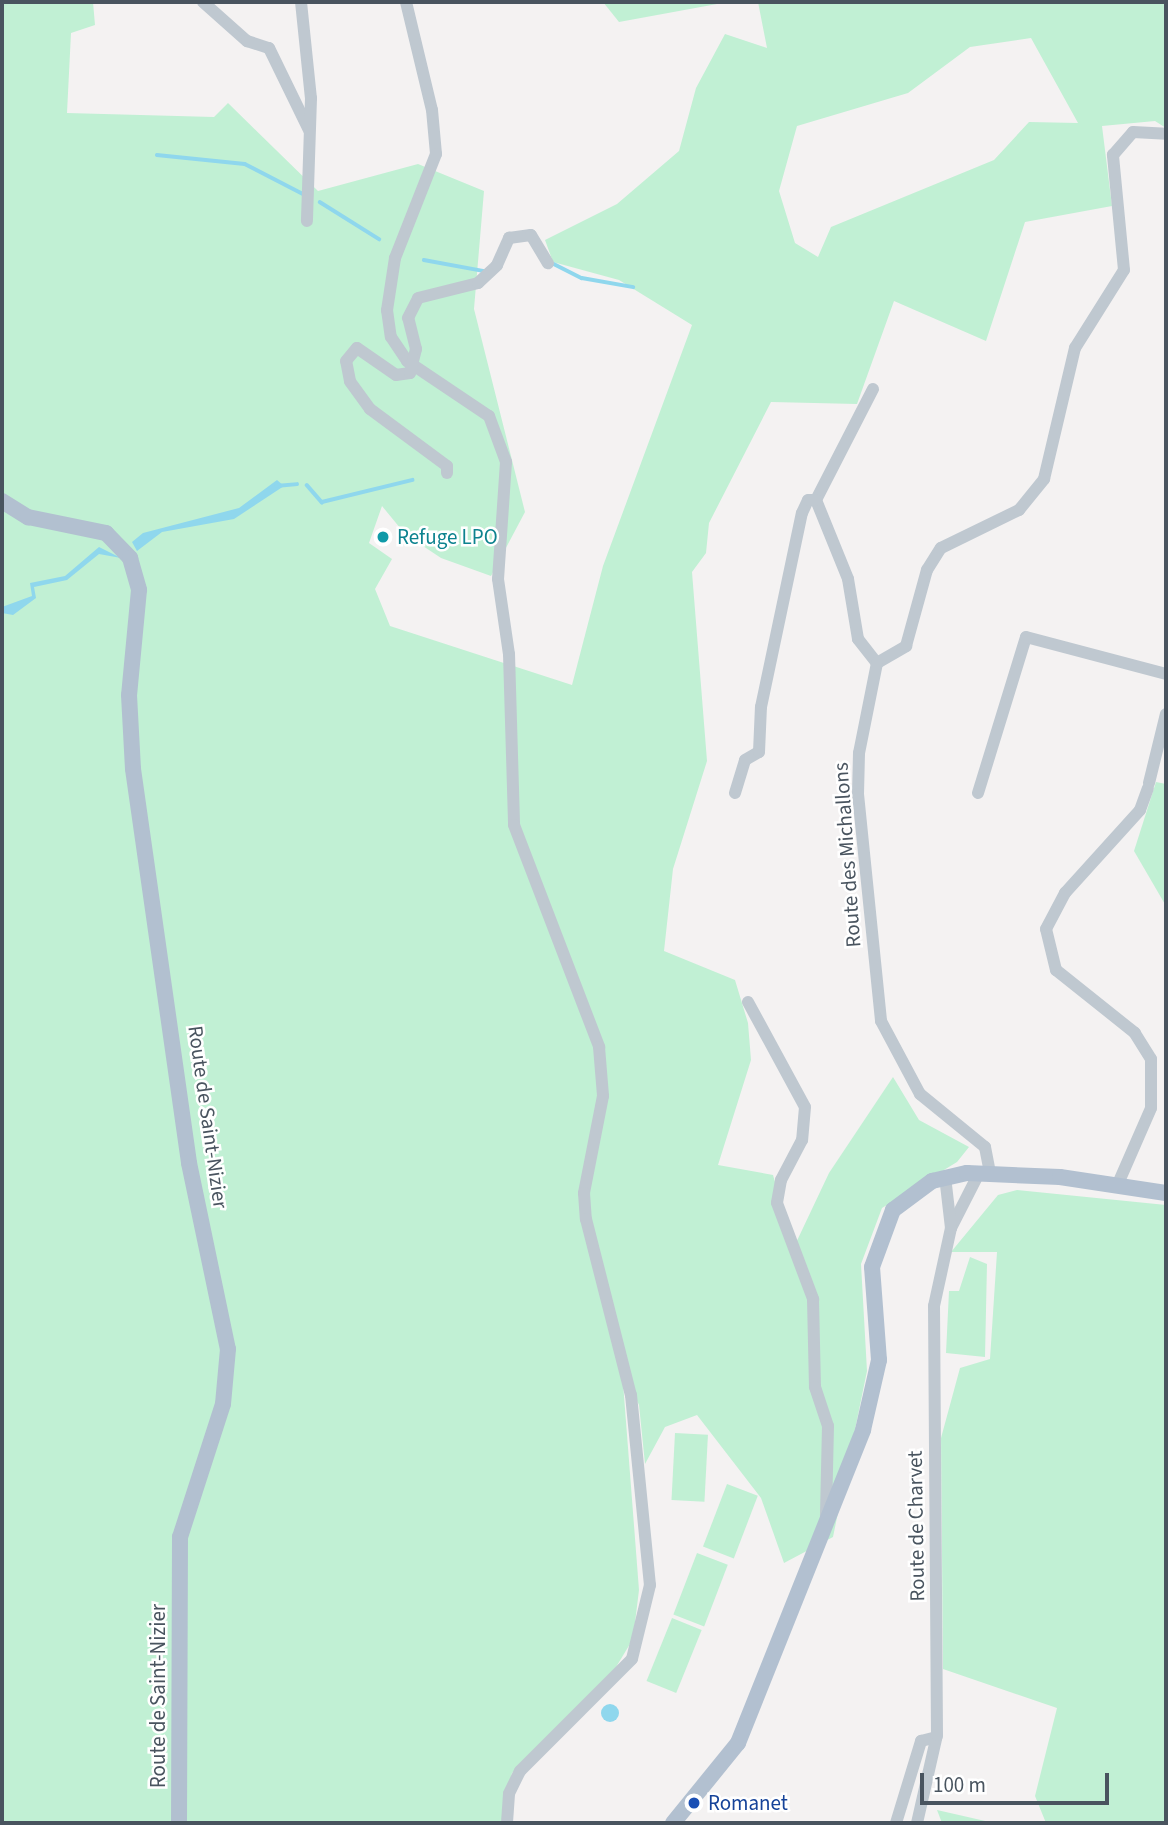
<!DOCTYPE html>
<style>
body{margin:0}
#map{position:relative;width:1168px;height:1825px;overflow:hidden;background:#f4f2f2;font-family:"Source Sans 3",sans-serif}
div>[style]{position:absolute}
.green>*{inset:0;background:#c1f0d4;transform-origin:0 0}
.water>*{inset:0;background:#8fd7ed}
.round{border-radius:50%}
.stream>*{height:3.5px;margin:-1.75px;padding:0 1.75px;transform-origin:1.75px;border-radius:1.75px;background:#8fd7ed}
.minor>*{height:12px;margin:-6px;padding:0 6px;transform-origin:6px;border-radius:6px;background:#bfc8d0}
.major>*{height:16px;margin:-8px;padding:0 8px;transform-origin:8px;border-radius:8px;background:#b2c0d0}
.dots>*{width:19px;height:19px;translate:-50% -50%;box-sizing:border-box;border:4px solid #fff;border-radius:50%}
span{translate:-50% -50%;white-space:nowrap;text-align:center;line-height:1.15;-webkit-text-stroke:5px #fff;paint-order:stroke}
.culture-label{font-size:21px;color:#0d838f}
.left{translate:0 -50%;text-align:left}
.street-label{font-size:21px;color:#49545f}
.transit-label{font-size:21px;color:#164399}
.frame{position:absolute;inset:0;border:4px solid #49545f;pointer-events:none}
.scale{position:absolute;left:920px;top:1773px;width:189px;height:32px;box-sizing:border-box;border:4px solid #49545f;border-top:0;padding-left:9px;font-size:21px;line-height:24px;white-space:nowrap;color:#49545f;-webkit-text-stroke:5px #fff;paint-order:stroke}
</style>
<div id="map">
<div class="green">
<i style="clip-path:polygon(evenodd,2px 2px,93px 2px,95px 25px,71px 33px,67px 113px,214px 117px,228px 103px,318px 191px,418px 164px,484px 191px,474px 309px,525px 512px,491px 576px,441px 558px,405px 534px,382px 506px,369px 543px,392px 559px,375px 589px,390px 626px,572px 685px,603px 566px,692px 325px,619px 280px,553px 262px,545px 240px,617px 204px,679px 151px,696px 88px,725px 34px,767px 48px,758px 2px,1166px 2px,1166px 128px,1155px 121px,1102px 126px,1112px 206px,1025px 222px,986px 341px,894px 301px,857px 404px,771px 402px,709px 523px,706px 553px,692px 572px,707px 761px,673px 869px,664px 951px,735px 980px,748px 1023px,751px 1060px,718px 1165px,773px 1175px,794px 1247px,829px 1173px,893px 1077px,919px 1120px,969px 1147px,957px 1162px,882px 1208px,861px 1264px,867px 1371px,833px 1537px,784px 1563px,761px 1498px,697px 1415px,665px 1427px,645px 1464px,639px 1405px,622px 1370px,639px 1590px,633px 1639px,610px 1677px,512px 1773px,501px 1823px,2px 1823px,2px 2px,1031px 38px,1078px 123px,1029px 122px,994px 160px,831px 227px,818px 257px,795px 243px,779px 191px,797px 126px,908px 93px,970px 47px,1031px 38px)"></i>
<i style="clip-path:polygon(603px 2px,728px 2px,619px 22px)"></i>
<i style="clip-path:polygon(1156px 782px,1166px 784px,1166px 906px,1134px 851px)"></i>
<i style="clip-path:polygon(1017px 1190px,1166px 1205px,1166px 1823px,1046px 1823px,1035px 1796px,1057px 1708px,943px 1669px,941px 1438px,960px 1368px,990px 1359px,997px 1252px,951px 1252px,998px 1195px)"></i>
<i style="clip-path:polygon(970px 1257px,987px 1264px,985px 1357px,946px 1353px,949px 1291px,959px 1291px)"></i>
<i style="left:675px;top:1433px;width:33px;height:67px;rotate:3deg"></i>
<i style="left:727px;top:1484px;width:33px;height:67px;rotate:21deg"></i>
<i style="left:697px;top:1553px;width:33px;height:66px;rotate:21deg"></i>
<i style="left:672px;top:1618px;width:32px;height:68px;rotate:22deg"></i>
<i style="clip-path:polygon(937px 1810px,994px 1823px,942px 1823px)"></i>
</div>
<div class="water">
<i style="clip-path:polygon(277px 480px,284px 486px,234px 519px,162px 532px,137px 551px,132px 542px,143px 533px,239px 508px)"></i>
<i style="clip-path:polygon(99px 547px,121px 558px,99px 554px,67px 580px,34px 587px,36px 598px,13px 615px,2px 613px,2px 607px,32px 596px,30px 583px,65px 576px)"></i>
<i class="round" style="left:601px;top:1704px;width:18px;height:18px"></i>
</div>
<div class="stream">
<i style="left:157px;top:155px;width:88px;rotate:5.8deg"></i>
<i style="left:245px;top:164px;width:65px;rotate:27.3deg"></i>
<i style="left:320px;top:202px;width:70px;rotate:32.1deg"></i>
<i style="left:424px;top:260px;width:61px;rotate:10.4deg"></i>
<i style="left:554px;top:264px;width:31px;rotate:27deg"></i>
<i style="left:582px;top:278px;width:52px;rotate:10deg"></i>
<i style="left:307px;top:485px;width:23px;rotate:49deg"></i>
<i style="left:322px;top:502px;width:93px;rotate:-13.7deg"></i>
<i style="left:276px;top:486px;width:21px;rotate:-5deg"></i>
</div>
<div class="minor">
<i style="left:203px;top:2px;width:59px;rotate:41.6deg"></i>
<i style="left:247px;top:41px;width:23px;rotate:18deg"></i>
<i style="left:269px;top:48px;width:91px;rotate:64deg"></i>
<i style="left:301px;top:2px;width:97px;rotate:84.1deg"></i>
<i style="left:311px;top:98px;width:123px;rotate:91.9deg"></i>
<i style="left:406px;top:2px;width:111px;rotate:76.5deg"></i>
<i style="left:432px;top:110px;width:44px;rotate:84.8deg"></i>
<i style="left:436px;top:154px;width:112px;rotate:111.5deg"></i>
<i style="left:395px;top:258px;width:53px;rotate:98.7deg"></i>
<i style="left:387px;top:310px;width:27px;rotate:82deg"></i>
<i style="left:391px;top:337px;width:29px;rotate:56deg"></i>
<i style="left:407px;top:361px;width:99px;rotate:33.9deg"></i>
<i style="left:489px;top:416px;width:49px;rotate:69.7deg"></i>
<i style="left:506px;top:462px;width:117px;rotate:93.9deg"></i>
<i style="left:498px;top:579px;width:76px;rotate:81.7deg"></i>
<i style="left:509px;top:654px;width:171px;rotate:88.3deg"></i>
<i style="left:514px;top:825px;width:238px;rotate:69deg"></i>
<i style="left:599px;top:1047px;width:49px;rotate:85.3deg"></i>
<i style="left:603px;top:1096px;width:99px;rotate:101.1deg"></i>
<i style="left:584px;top:1193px;width:26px;rotate:86deg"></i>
<i style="left:586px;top:1219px;width:182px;rotate:75.7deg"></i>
<i style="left:631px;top:1395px;width:191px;rotate:84.3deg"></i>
<i style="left:650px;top:1585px;width:76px;rotate:103.7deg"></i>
<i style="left:632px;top:1659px;width:158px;rotate:135deg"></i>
<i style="left:520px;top:1771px;width:25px;rotate:116deg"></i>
<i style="left:509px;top:1794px;width:29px;rotate:94deg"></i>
<i style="left:873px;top:389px;width:125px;rotate:117.2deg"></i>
<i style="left:816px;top:500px;width:85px;rotate:67.9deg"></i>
<i style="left:848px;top:579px;width:61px;rotate:80.5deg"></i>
<i style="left:858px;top:639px;width:31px;rotate:52deg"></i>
<i style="left:447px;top:473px;width:7px;rotate:-90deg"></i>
<i style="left:447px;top:466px;width:96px;rotate:-143.5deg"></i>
<i style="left:370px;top:409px;width:34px;rotate:-126deg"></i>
<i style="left:350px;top:381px;width:20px;rotate:-101deg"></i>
<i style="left:346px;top:361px;width:17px;rotate:-50deg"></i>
<i style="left:357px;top:348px;width:47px;rotate:34.7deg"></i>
<i style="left:396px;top:375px;width:14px;rotate:-8deg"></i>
<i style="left:410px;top:373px;width:25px;rotate:-76deg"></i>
<i style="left:416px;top:349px;width:32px;rotate:-104deg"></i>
<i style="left:408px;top:318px;width:22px;rotate:-63deg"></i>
<i style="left:418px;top:298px;width:62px;rotate:-14deg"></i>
<i style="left:478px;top:283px;width:26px;rotate:-43deg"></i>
<i style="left:497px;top:265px;width:30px;rotate:-66deg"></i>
<i style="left:509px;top:238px;width:22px;rotate:-8deg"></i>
<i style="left:531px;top:235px;width:33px;rotate:59deg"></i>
<i style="left:877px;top:663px;width:34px;rotate:-30deg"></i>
<i style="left:906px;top:646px;width:79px;rotate:-74.6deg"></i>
<i style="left:927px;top:570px;width:26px;rotate:-58deg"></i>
<i style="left:941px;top:548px;width:87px;rotate:-26deg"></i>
<i style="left:1019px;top:510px;width:40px;rotate:-51deg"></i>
<i style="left:1044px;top:479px;width:135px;rotate:-76.7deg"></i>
<i style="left:1075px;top:348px;width:92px;rotate:-57.9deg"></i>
<i style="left:1124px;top:270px;width:116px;rotate:-95.5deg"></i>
<i style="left:1113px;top:155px;width:30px;rotate:-49deg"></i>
<i style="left:1133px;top:132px;width:33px;rotate:3deg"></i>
<i style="left:877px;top:663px;width:92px;rotate:101.3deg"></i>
<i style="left:859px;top:753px;width:41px;rotate:91.4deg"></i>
<i style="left:858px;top:794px;width:228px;rotate:84.2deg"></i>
<i style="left:881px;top:1021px;width:83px;rotate:61.9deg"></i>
<i style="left:920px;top:1094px;width:84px;rotate:39.2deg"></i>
<i style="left:985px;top:1147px;width:26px;rotate:79deg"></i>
<i style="left:1149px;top:783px;width:71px;rotate:-76.2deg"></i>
<i style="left:735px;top:793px;width:34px;rotate:-73deg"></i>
<i style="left:745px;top:760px;width:16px;rotate:-30deg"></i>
<i style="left:759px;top:752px;width:45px;rotate:-87.5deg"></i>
<i style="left:761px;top:707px;width:198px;rotate:-78.1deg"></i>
<i style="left:802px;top:513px;width:14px;rotate:-65deg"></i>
<i style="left:808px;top:500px;width:8px"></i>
<i style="left:978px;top:793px;width:163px;rotate:-72.9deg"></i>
<i style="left:1026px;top:637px;width:145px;rotate:14.8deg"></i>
<i style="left:748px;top:1002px;width:119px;rotate:61.5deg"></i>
<i style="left:805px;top:1107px;width:33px;rotate:95deg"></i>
<i style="left:802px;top:1140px;width:45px;rotate:117.7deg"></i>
<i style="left:781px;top:1180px;width:23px;rotate:100deg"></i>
<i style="left:777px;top:1203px;width:103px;rotate:69.4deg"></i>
<i style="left:813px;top:1299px;width:88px;rotate:88.7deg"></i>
<i style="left:815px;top:1387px;width:41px;rotate:71.6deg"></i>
<i style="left:828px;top:1426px;width:90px;rotate:91.3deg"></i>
<i style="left:1117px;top:1186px;width:85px;rotate:-66.4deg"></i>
<i style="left:1151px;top:1108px;width:49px;rotate:-90deg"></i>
<i style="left:1151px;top:1059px;width:31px;rotate:-122deg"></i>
<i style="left:1135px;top:1033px;width:101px;rotate:-141.4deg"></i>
<i style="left:1056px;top:970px;width:42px;rotate:-103.7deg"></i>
<i style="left:1046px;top:929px;width:41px;rotate:-62.2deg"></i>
<i style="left:1065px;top:893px;width:112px;rotate:-47.9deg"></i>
<i style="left:1140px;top:810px;width:23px;rotate:-70deg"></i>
<i style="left:951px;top:1228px;width:62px;rotate:-63deg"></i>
<i style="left:896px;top:1823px;width:86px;rotate:-73deg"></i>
<i style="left:921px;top:1741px;width:16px;rotate:-14deg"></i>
<i style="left:917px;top:1823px;width:90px;rotate:-77.2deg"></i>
<i style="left:937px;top:1735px;width:429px;rotate:-90.4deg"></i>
<i style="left:934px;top:1306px;width:80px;rotate:-77.7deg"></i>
<i style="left:951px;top:1228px;width:52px;rotate:-96.6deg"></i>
</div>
<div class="major">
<i style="left:2px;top:501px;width:31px;rotate:32deg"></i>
<i style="left:28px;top:517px;width:80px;rotate:11.6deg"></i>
<i style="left:106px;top:533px;width:35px;rotate:46deg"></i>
<i style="left:130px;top:558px;width:33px;rotate:74deg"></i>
<i style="left:139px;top:590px;width:105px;rotate:95.4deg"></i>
<i style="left:129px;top:695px;width:74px;rotate:86.9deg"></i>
<i style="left:133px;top:769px;width:398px;rotate:81.9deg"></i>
<i style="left:189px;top:1163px;width:190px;rotate:78.2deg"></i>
<i style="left:228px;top:1349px;width:55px;rotate:95.2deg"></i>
<i style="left:223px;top:1404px;width:140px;rotate:107.9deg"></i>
<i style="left:180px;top:1537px;width:286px;rotate:90.2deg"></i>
<i style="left:673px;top:1823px;width:103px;rotate:-50.9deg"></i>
<i style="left:738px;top:1743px;width:337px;rotate:-68.2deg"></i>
<i style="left:863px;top:1430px;width:72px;rotate:-77.1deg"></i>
<i style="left:879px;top:1360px;width:93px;rotate:-94.3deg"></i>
<i style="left:872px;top:1267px;width:61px;rotate:-69.8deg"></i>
<i style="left:893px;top:1210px;width:49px;rotate:-36.6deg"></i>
<i style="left:932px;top:1181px;width:36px;rotate:-13deg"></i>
<i style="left:967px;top:1173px;width:93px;rotate:2.5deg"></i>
<i style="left:1060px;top:1177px;width:107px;rotate:8.6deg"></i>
</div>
<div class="dots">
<i style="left:383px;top:537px;background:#0f9aa8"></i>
<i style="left:694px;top:1803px;background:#1a4fb4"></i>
</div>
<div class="culture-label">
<span class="left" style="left:397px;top:537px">Refuge LPO</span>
</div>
<div class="street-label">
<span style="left:847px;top:855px;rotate:-94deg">Route des Michallons</span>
<span style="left:208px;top:1117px;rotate:82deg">Route de Saint-Nizier</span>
<span style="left:916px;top:1526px;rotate:-91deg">Route de Charvet</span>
<span style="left:158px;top:1696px;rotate:-90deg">Route de Saint-Nizier</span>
</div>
<div class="transit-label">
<span class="left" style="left:708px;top:1803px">Romanet</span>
</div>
<div class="frame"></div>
<div class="scale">100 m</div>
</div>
